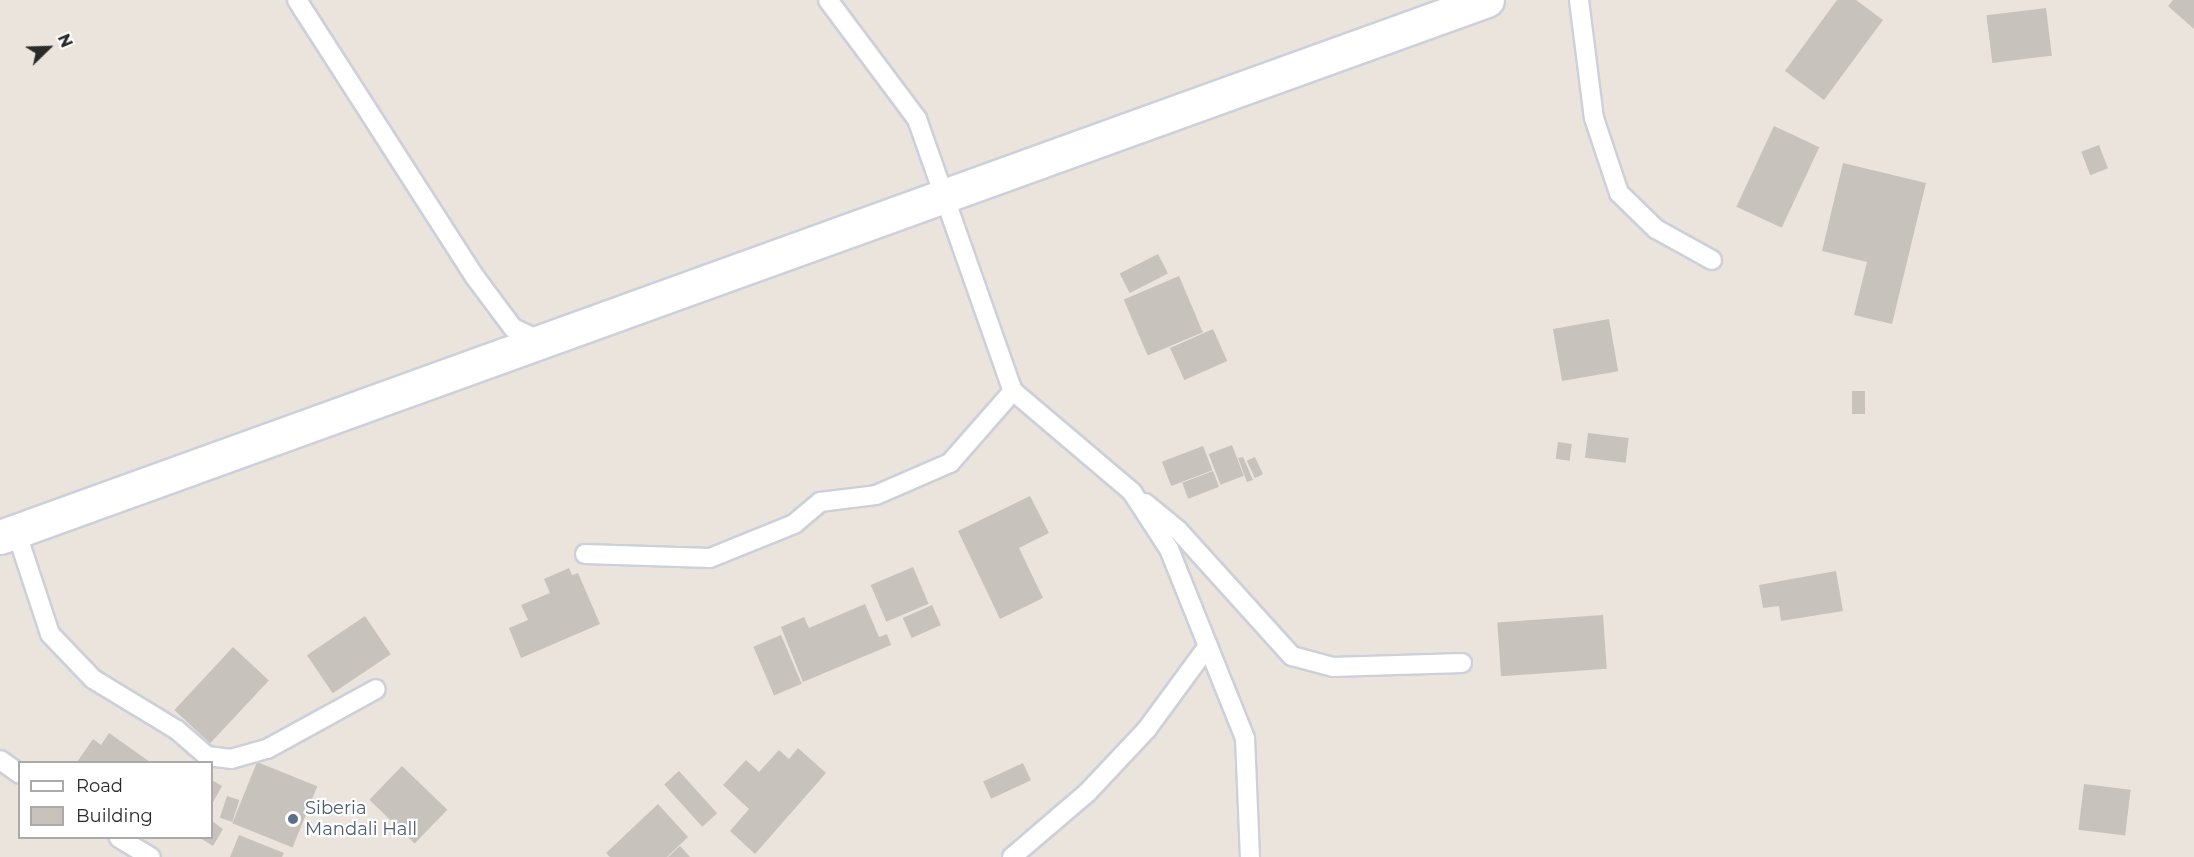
<!DOCTYPE html>
<style>
body{margin:0}
#map{position:relative;width:2194px;height:857px;overflow:hidden;background:#ebe4dd;font-family:Montserrat,sans-serif}
div>[style]{position:absolute}
.building>*{inset:0;background:#c7c2bc;transform-origin:0 0}
.roads{filter:drop-shadow(2px 0 #ccd0db) drop-shadow(-2px 0 #ccd0db) drop-shadow(0 2px #ccd0db) drop-shadow(0 -2px #ccd0db)}
.lane>*{height:18px;margin:-9px;padding:0 9px;transform-origin:9px;border-radius:9px;background:#fff}
.street>*{height:33px;margin:-16.5px;padding:0 16.5px;transform-origin:16.5px;border-radius:16.5px;background:#fff}
.dots>*{width:16px;height:16px;translate:-50% -50%;box-sizing:border-box;border:3px solid #fff;border-radius:50%}
span{translate:-50% -50%;white-space:nowrap;text-align:center;line-height:1.15;-webkit-text-stroke:4.5px #fff;paint-order:stroke}
.service-label{font-size:18px;color:#4e5e75}
.left{translate:0 -50%;text-align:left}
.legend{position:absolute;left:18px;top:761px;width:195px;height:78px;box-sizing:border-box;background:#fff;border:2px solid #aaa;margin:0;padding:8px 10px;list-style:none;font-size:18px;color:#2a2a2a}
.legend li{display:flex;align-items:center;gap:12px;height:30px}
.legend b{width:30px;border:2px solid #aaa}
.north{position:absolute;left:18px;top:18px;width:60px;height:60px;-webkit-text-stroke:4px #fff;paint-order:stroke;rotate:67deg;font-size:16px;font-weight:700;line-height:24px;text-align:center;color:#2a2a2a}
.north::after{content:'';display:block;margin:auto;width:21px;height:27px;background:#2a2a2a;clip-path:polygon(50% 0,100% 100%,50% 72%,0 100%)}
</style>
<div id="map">
<div class="building">
<i style="clip-path:polygon(1837px 0,1856px 0,1883px 20px,1824px 100px,1785px 71px)"></i>
<i style="clip-path:polygon(2173px 0,2194px 0,2194px 29px,2168px 6px)"></i>
<i style="left:2046px;top:8px;width:48px;height:60px;rotate:83deg"></i>
<i style="left:1774px;top:126px;width:50px;height:89px;rotate:25deg"></i>
<i style="left:2099px;top:145px;width:25px;height:19px;rotate:69deg"></i>
<i style="clip-path:polygon(1843px 163px,1926px 183px,1892px 324px,1854px 315px,1867px 262px,1822px 251px)"></i>
<i style="left:1158px;top:254px;width:22px;height:43px;rotate:63deg"></i>
<i style="left:1179px;top:276px;width:61px;height:60px;rotate:67deg"></i>
<i style="left:1609px;top:319px;width:53px;height:57px;rotate:80deg"></i>
<i style="left:1213px;top:329px;width:35px;height:47px;rotate:66deg"></i>
<i style="left:1852px;top:391px;width:13px;height:23px"></i>
<i style="left:1588px;top:433px;width:41px;height:25px;rotate:7deg"></i>
<i style="left:1558px;top:442px;width:14px;height:17px;rotate:8deg"></i>
<i style="left:1232px;top:445px;width:33px;height:25px;rotate:69deg"></i>
<i style="left:1203px;top:446px;width:26px;height:44px;rotate:69deg"></i>
<i style="clip-path:polygon(1243px 457px,1253px 480px,1247px 482px,1238px 458px)"></i>
<i style="left:1255px;top:457px;width:19px;height:9px;rotate:65deg"></i>
<i style="left:1213px;top:471px;width:17px;height:33px;rotate:69deg"></i>
<i style="clip-path:polygon(1030px 496px,1049px 533px,1019px 548px,1043px 598px,1000px 619px,958px 531px)"></i>
<i style="left:913px;top:567px;width:40px;height:46px;rotate:67deg"></i>
<i style="clip-path:polygon(569px 568px,572px 575px,578px 573px,600px 624px,521px 658px,509px 628px,528px 620px,521px 605px,550px 593px,544px 579px)"></i>
<i style="clip-path:polygon(1836px 571px,1843px 611px,1781px 621px,1779px 606px,1763px 608px,1759px 585px)"></i>
<i style="clip-path:polygon(865px 604px,879px 637px,887px 634px,891px 645px,803px 682px,781px 627px,804px 617px,809px 628px)"></i>
<i style="left:932px;top:605px;width:22px;height:32px;rotate:66deg"></i>
<i style="left:1603px;top:615px;width:54px;height:106px;rotate:86deg"></i>
<i style="left:365px;top:616px;width:46px;height:70px;rotate:56deg"></i>
<i style="left:781px;top:635px;width:53px;height:30px;rotate:67deg"></i>
<i style="left:233px;top:647px;width:49px;height:86px;rotate:43deg"></i>
<i style="clip-path:polygon(109px 733px,150px 762px,77px 762px,93px 739px,101px 745px)"></i>
<i style="clip-path:polygon(798px 748px,826px 773px,755px 854px,730px 831px,749px 809px,723px 785px,746px 760px,759px 772px,779px 750px,789px 759px)"></i>
<i style="left:257px;top:762px;width:65px;height:66px;rotate:22deg"></i>
<i style="left:1023px;top:763px;width:19px;height:44px;rotate:65deg"></i>
<i style="left:402px;top:766px;width:63px;height:47px;rotate:44deg"></i>
<i style="left:679px;top:771px;width:57px;height:20px;rotate:48deg"></i>
<i style="clip-path:polygon(212px 780px,222px 786px,212px 804px)"></i>
<i style="left:2084px;top:784px;width:47px;height:46px;rotate:7deg"></i>
<i style="left:227px;top:796px;width:13px;height:23px;rotate:18deg"></i>
<i style="clip-path:polygon(658px 804px,688px 837px,667px 857px,610px 857px,606px 853px)"></i>
<i style="clip-path:polygon(212px 821px,223px 829px,213px 846px,200px 838px,212px 838px)"></i>
<i style="clip-path:polygon(239px 835px,284px 853px,282px 857px,230px 857px)"></i>
<i style="clip-path:polygon(680px 846px,690px 857px,668px 857px)"></i>
</div>
<div class="roads">
<div class="lane">
<i style="left:297px;top:0;width:329px;rotate:57.3deg"></i>
<i style="left:475px;top:277px;width:64px;rotate:53.3deg"></i>
<i style="left:513px;top:328px;width:31px;rotate:25deg"></i>
<i style="left:828px;top:0;width:149px;rotate:53.2deg"></i>
<i style="left:917px;top:119px;width:288px;rotate:70.6deg"></i>
<i style="left:1013px;top:391px;width:156px;rotate:40.3deg"></i>
<i style="left:1132px;top:492px;width:68px;rotate:57deg"></i>
<i style="left:1169px;top:549px;width:204px;rotate:68.1deg"></i>
<i style="left:1245px;top:738px;width:119px;rotate:87.6deg"></i>
<i style="left:1579px;top:0;width:119px;rotate:82.8deg"></i>
<i style="left:1594px;top:118px;width:79px;rotate:71.6deg"></i>
<i style="left:1619px;top:193px;width:52px;rotate:44.2deg"></i>
<i style="left:1656px;top:229px;width:64px;rotate:29deg"></i>
<i style="left:1145px;top:503px;width:43px;rotate:39.3deg"></i>
<i style="left:1178px;top:530px;width:170px;rotate:47.9deg"></i>
<i style="left:1292px;top:656px;width:42px;rotate:15deg"></i>
<i style="left:1333px;top:667px;width:129px;rotate:-1.8deg"></i>
<i style="left:16px;top:531px;width:108px;rotate:71.7deg"></i>
<i style="left:50px;top:634px;width:62px;rotate:46.3deg"></i>
<i style="left:93px;top:679px;width:98px;rotate:31.3deg"></i>
<i style="left:177px;top:730px;width:40px;rotate:41deg"></i>
<i style="left:207px;top:756px;width:24px;rotate:7deg"></i>
<i style="left:231px;top:759px;width:37px;rotate:-16deg"></i>
<i style="left:267px;top:749px;width:124px;rotate:-28.8deg"></i>
<i style="left:585px;top:554px;width:125px;rotate:1.8deg"></i>
<i style="left:710px;top:558px;width:91px;rotate:-22deg"></i>
<i style="left:794px;top:524px;width:34px;rotate:-40deg"></i>
<i style="left:820px;top:502px;width:56px;rotate:-7.1deg"></i>
<i style="left:876px;top:495px;width:81px;rotate:-23.4deg"></i>
<i style="left:950px;top:463px;width:96px;rotate:-48.8deg"></i>
<i style="left:0;top:760px;width:24px;rotate:35deg"></i>
<i style="left:119px;top:838px;width:37px;rotate:31deg"></i>
<i style="left:1012px;top:857px;width:99px;rotate:-40.5deg"></i>
<i style="left:1087px;top:793px;width:88px;rotate:-46.8deg"></i>
<i style="left:1147px;top:729px;width:103px;rotate:-53.7deg"></i>
</div>
<div class="street">
<i style="left:0;top:537px;width:1581px;rotate:-19.86deg"></i>
</div>
</div>
<div class="dots">
<i style="left:293px;top:819px;background:#5c6f8a"></i>
</div>
<div class="service-label">
<span class="left" style="left:305px;top:819px">Siberia<br>Mandali Hall</span>
</div>
<ul class="legend">
<li><b style="height:8px;background:#fff"></b>Road</li>
<li><b style="height:16px;background:#c7c2bc"></b>Building</li>
</ul>
<div class="north">N</div>
</div>
